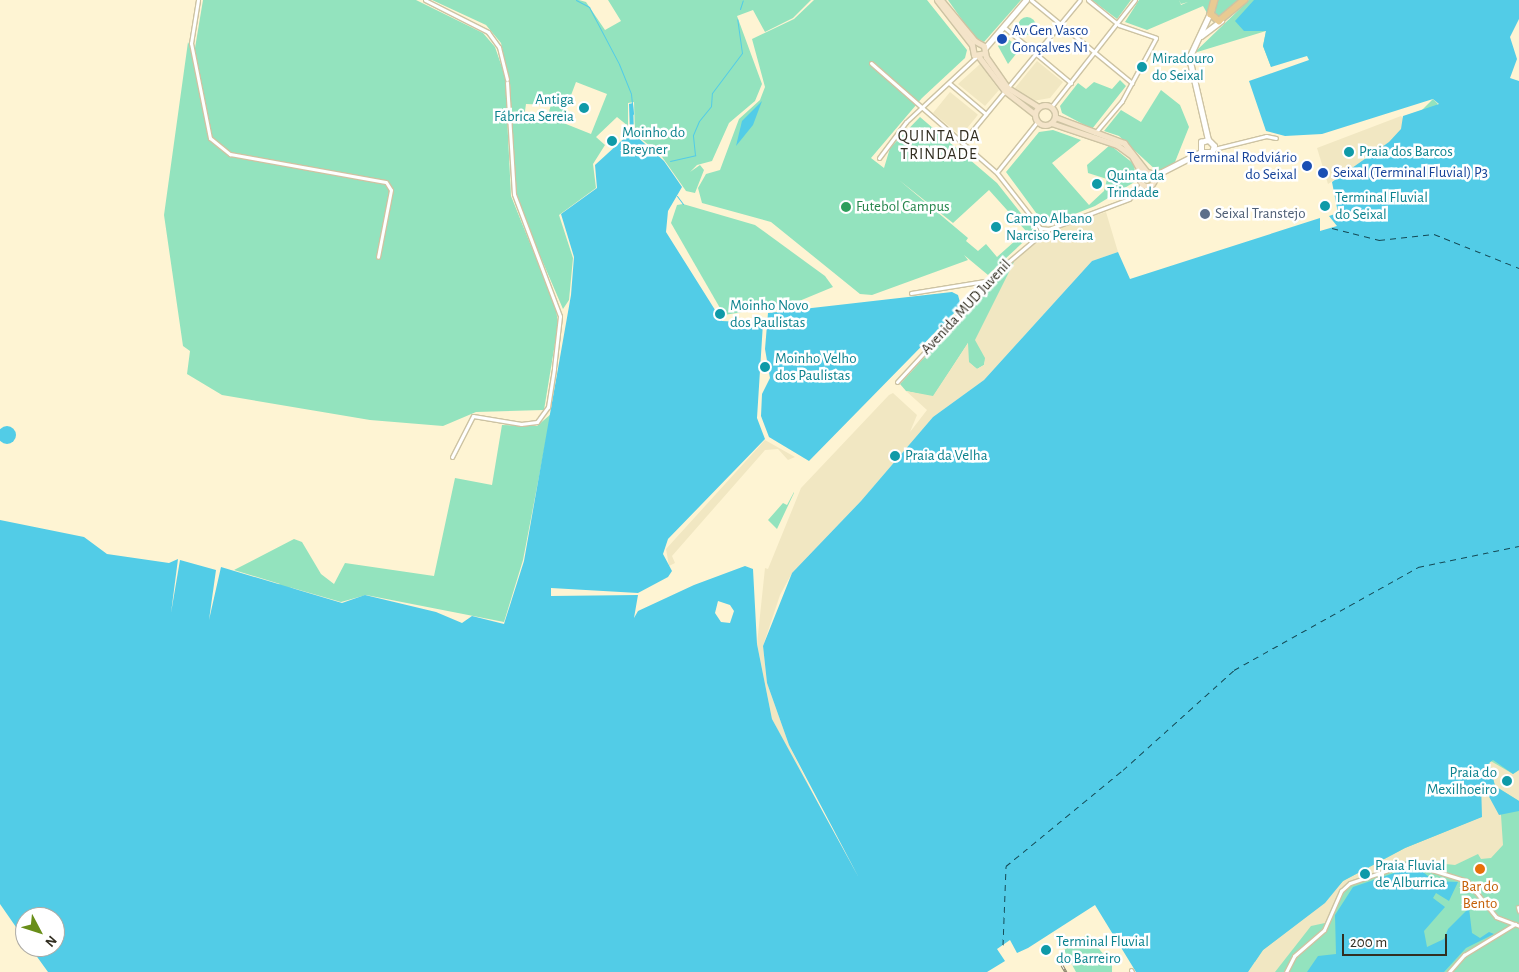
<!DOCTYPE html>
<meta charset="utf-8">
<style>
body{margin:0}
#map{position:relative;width:1519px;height:972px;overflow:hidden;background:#fef4d3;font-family:"Alegreya Sans",sans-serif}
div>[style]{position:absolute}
.green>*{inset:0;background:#93e3be;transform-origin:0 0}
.round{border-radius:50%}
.sand>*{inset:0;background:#f1e7c2;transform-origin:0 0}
.water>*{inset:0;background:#52cce7}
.stream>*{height:1px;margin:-0.5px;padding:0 0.5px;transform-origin:0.5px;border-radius:0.5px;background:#52cce7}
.ferry>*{height:1px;margin-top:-0.5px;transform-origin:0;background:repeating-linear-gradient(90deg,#144955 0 6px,transparent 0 11px)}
.roads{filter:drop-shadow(1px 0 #cdc3a3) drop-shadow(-1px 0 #cdc3a3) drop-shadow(0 1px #cdc3a3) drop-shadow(0 -1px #cdc3a3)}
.minor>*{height:3px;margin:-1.5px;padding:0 1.5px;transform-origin:1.5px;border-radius:1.5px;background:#fff}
.tertiary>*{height:4.5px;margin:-2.25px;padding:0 2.25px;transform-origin:2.25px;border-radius:2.25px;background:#fff}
.secondary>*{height:5px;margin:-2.5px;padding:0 2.5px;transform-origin:2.5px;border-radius:2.5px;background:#f4e4c9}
.secondary>.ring{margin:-2.5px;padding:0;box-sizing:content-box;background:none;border:5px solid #f4e4c9;border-radius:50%}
.primary>*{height:5.5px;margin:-2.75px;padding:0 2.75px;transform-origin:2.75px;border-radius:2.75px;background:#e9ca92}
.rail>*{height:3px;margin-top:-1.5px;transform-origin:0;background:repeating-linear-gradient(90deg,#fff 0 4px,#88826c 0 8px);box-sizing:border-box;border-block:1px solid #88826c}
.dots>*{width:14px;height:14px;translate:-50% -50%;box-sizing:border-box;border:2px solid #fff;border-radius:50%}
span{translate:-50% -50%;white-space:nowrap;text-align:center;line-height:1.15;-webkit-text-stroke:5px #fff;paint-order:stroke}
.transit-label{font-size:15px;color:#164399}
.left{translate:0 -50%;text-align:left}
.right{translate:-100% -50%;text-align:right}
.culture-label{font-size:15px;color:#0d838f}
.leisure-label{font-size:15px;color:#27864d}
.service-label{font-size:15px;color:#4e5e75}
.street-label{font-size:15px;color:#322e21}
.food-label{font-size:15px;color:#c56008}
.neighbourhood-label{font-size:16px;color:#322e21;letter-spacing:1px}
.north{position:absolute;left:15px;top:907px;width:50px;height:50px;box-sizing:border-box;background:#fff;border:1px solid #adaba6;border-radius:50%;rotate:130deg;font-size:14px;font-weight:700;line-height:20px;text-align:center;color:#322e21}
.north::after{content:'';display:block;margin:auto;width:18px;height:22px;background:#698e19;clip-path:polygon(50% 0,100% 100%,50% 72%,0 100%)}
.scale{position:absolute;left:1342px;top:934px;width:105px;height:22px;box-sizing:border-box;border:2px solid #322e21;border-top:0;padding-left:6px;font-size:15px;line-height:18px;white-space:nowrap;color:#322e21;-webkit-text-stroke:4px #fff;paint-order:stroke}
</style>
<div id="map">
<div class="green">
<i style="clip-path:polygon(203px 0,416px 0,483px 33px,495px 47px,505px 76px,511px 196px,556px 308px,558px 325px,544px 410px,476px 412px,443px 426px,370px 420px,222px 395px,187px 374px,190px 351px,183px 346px,164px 215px,188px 42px,194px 54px)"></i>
<i style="clip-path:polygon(evenodd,432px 0,579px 0,586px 2px,605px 30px,621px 21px,608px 0,811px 0,793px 18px,765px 32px,753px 10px,737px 16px,762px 84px,755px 101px,729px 123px,712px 161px,697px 165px,690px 172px,700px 165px,704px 170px,695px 193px,686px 191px,660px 154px,635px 134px,634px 102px,628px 103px,628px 126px,617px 117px,596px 137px,605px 145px,593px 164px,596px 188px,559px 215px,573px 258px,569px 300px,563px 309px,520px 209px,515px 186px,510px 83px,501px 43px,486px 25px,432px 0,576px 82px,607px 94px,591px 134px,561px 122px,576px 82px,432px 0,526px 104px,551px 105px,547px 118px,524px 118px,526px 104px)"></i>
<i style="clip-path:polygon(evenodd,814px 0,927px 0,967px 50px,965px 58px,922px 98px,871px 158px,884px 168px,890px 148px,920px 117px,997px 183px,1035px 231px,988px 275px,964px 255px,968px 260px,872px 295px,860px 294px,771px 222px,702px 203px,698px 188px,706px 174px,720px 170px,739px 119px,760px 100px,765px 87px,752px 39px,794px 19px,814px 0,899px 180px,953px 223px,989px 190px,1026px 231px,997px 257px,986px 244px,978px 251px,966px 241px,968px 238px,899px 180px)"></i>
<i style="clip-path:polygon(948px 0,1021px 0,984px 42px,974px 37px)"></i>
<i style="clip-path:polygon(1092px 0,1131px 0,1117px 19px)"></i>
<i style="clip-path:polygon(1139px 0,1179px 0,1181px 5px,1188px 2px,1181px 4px,1179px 0,1212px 0,1207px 13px,1203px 6px,1147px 30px,1125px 22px)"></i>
<i style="clip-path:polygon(1217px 0,1242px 0,1220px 18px,1213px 13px)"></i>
<i style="clip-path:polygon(1249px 0,1347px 0,1271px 67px,1263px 46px,1266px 31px,1194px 53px)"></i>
<i class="round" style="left:1018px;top:17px;width:18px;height:18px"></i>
<i style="clip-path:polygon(1007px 38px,1020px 49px,1008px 64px,998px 46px)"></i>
<i style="clip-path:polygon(1120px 80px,1126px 86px,1092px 129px,1062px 113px,1060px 106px,1078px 83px,1086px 89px,1094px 82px,1112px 89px)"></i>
<i style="clip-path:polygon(1161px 90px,1180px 105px,1189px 127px,1175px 162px,1158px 172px,1119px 136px,1104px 131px,1121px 110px,1141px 122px)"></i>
<i style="left:1433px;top:99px;width:7px;height:65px;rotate:45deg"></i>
<i style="clip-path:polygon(1053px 130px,1081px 140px,1052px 163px,1089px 205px,1104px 191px,1107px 179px,1088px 173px,1087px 165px,1110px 145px,1134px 164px,1136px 181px,1095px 206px,1057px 221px,1042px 221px,1006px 172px,1039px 132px)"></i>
<i style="clip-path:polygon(683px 204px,755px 225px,825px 276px,833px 287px,792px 304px,724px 315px,671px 223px,677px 205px)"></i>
<i style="clip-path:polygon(1016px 258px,1001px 292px,984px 365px,977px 369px,968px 362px,968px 343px,933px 397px,906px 391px,900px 384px)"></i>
<i style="clip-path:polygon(551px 414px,523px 560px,504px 622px,366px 595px,341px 602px,289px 587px,466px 660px,275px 587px,280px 584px,234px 570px,294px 539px,302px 542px,321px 574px,334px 584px,345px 563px,434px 576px,455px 478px,492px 485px,502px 425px,537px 426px)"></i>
<i style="clip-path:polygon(794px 492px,794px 493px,777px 529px,768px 520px,783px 503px,787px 505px)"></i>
<i style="clip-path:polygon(1519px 659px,1519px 972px,1266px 972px,1254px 961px,1248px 972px,1218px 972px)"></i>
<i style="clip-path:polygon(1087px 935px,1112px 964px,1112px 972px,1076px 972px,1064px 950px)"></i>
</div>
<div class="sand">
<i style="clip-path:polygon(1037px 61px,1063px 82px,1050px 98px,1033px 101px,1015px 88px)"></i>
<i style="clip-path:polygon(980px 64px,999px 90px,985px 106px,958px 84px)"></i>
<i style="left:950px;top:92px;width:36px;height:27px;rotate:39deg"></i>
<i style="clip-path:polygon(1401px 116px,1413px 132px,1328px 184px,1317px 148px)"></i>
<i style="clip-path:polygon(1106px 212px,1118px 252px,1092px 261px,984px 380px,933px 417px,861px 501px,792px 573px,780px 595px,763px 646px,767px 683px,789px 745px,856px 880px,772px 719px,757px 644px,765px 568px,768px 569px,801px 488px,889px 395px,893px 393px,917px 415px,910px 432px,927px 410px,906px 391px,933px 396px,968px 343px,969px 362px,977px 369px,984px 365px,985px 358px,975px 340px,1016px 258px,1056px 228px)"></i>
<i style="clip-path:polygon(765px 440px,795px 457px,788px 460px,778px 449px,765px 450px,672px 556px,675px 563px,669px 566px,666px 549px)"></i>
<i style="clip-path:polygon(1489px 760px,1513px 774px,1519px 770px,1519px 801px,1495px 786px)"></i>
<i style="clip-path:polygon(1481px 781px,1501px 815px,1503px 845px,1491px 858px,1481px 859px,1478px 854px,1455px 865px,1409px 860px,1350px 883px,1325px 923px,1311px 926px,1275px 972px,1248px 972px,1263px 950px,1320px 906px,1343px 881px,1405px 848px,1481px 817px)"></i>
</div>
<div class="water">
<i style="clip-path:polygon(evenodd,1254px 0,1519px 0,1519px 19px,1510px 37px,1517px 59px,1510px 78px,1519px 81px,1519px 770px,1513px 774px,1493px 760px,1489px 763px,1495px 786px,1519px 801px,1519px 811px,1499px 815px,1481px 782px,1482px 817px,1405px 848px,1343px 881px,1325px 903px,1263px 950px,1248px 972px,1136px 972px,1095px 905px,1028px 948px,1017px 953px,1010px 940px,997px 949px,1005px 961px,987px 972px,48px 972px,30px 947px,55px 947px,55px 917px,25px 917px,25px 940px,0 904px,0 520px,84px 537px,107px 554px,169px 563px,178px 559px,171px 613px,180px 560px,216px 570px,209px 620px,221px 567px,342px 603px,365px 595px,436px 612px,462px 623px,472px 616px,504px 624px,524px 561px,571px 295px,574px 257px,561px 214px,597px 188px,595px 165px,630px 133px,629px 104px,633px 103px,634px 134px,664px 161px,682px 187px,668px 211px,666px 232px,722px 321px,763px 323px,757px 418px,765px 439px,668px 539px,663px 554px,672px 571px,668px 577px,638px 593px,551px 588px,551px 596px,638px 595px,634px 618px,638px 611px,694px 585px,745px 566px,753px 569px,757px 644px,772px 719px,859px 878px,789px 745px,767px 683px,763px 646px,792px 573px,861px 501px,933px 417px,984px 380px,1092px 261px,1118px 252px,1130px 279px,1320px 218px,1320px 231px,1337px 226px,1329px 216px,1338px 213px,1332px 182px,1389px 142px,1401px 129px,1403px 116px,1439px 104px,1433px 99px,1322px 134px,1285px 136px,1266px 131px,1249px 81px,1309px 60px,1307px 56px,1271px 67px,1263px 46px,1266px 31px,1244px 31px,1235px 21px,1254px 0,718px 601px,730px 605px,734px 611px,730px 623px,721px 622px,715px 613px,718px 601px)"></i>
<i style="clip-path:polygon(762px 101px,753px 125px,736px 146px,742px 121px)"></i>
<i style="clip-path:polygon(952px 292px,958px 295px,961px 306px,809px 461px,769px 437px,761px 416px,762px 394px,770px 378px,765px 349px,768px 313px)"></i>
<i class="round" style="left:-2px;top:426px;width:18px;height:18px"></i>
<i style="clip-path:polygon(1403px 870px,1423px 872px,1434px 881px,1458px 882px,1449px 901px,1436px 893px,1433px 898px,1445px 907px,1424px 931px,1427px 947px,1444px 939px,1448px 929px,1469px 908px,1472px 933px,1480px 938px,1489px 932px,1494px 934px,1466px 948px,1444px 972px,1307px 972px,1318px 956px,1336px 954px,1335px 915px,1353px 887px)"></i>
</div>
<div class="stream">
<i style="left:576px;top:0;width:15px;rotate:28deg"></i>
<i style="left:589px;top:7px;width:64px;rotate:62.2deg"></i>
<i style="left:619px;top:64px;width:32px;rotate:68deg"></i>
<i style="left:631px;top:94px;width:20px;rotate:84deg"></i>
<i style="left:740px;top:9px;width:9px;rotate:-72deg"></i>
<i style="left:670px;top:161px;width:26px;rotate:-13deg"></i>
<i style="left:695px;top:155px;width:20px;rotate:-96deg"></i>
<i style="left:693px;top:135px;width:15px;rotate:-67deg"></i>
<i style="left:699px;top:121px;width:19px;rotate:-51deg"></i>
<i style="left:711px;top:106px;width:13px;rotate:-86deg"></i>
<i style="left:712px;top:93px;width:50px;rotate:-53.1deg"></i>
<i style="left:742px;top:53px;width:34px;rotate:-98deg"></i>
<i style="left:677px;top:196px;width:10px;rotate:53deg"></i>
</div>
<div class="ferry">
<i style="left:1332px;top:228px;width:49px;rotate:14.3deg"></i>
<i style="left:1379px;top:240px;width:55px;rotate:-6.2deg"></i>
<i style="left:1434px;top:234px;width:92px;rotate:21.8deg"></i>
<i style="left:1003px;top:945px;width:79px;rotate:-87.8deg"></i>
<i style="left:1006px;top:866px;width:151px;rotate:-39.4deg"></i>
<i style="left:1123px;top:770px;width:149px;rotate:-42deg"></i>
<i style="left:1234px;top:670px;width:211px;rotate:-29.2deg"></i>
<i style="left:1418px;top:567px;width:103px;rotate:-11.7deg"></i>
</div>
<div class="roads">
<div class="minor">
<i style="left:198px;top:0;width:44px;rotate:99.2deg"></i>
<i style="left:191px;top:43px;width:97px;rotate:78.7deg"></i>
<i style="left:210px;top:138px;width:26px;rotate:39deg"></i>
<i style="left:230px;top:154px;width:158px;rotate:10.2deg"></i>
<i style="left:386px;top:182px;width:9px;rotate:58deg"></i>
<i style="left:391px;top:190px;width:68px;rotate:101deg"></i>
<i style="left:425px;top:0;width:71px;rotate:26.9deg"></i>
<i style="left:488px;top:32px;width:19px;rotate:54deg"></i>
<i style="left:499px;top:47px;width:33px;rotate:76deg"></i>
<i style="left:1031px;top:0;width:131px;rotate:39.4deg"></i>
<i style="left:1088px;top:0;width:40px;rotate:39deg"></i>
<i style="left:1119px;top:25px;width:39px;rotate:19deg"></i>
<i style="left:1156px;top:38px;width:72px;rotate:118.4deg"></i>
<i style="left:1122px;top:101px;width:42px;rotate:130.2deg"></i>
<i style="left:1005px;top:28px;width:86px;rotate:39.8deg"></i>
<i style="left:871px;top:63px;width:167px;rotate:41.1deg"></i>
<i style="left:997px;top:173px;width:70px;rotate:52deg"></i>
<i style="left:949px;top:83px;width:48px;rotate:40deg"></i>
<i style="left:1051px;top:107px;width:136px;rotate:-51.9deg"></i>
<i style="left:962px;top:143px;width:185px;rotate:-50.5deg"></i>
<i style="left:1214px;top:149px;width:54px;rotate:-14deg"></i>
<i style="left:1266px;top:136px;width:10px;rotate:11deg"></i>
<i style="left:879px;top:158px;width:45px;rotate:-53.1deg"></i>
<i style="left:906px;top:122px;width:96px;rotate:-42.9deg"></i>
<i style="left:997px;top:172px;width:64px;rotate:-51.3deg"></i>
<i style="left:1040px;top:228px;width:10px;rotate:73deg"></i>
<i style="left:1043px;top:238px;width:11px;rotate:-56deg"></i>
<i style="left:1040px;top:228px;width:9px;rotate:6deg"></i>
<i style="left:1049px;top:229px;width:85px;rotate:-20.6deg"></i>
<i style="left:1129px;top:199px;width:19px;rotate:-47deg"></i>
<i style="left:911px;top:293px;width:81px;rotate:-9.2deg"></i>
<i style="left:897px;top:382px;width:162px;rotate:-47.3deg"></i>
<i style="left:1007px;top:263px;width:42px;rotate:-40.2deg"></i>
<i style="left:452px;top:457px;width:46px;rotate:-62.9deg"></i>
<i style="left:473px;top:416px;width:49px;rotate:9.5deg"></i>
<i style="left:521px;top:424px;width:16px;rotate:-7deg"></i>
<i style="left:537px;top:422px;width:19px;rotate:-54deg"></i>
<i style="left:548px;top:407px;width:39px;rotate:-81deg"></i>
<i style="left:554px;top:368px;width:52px;rotate:-83.4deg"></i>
<i style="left:560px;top:316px;width:130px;rotate:-110.7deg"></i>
<i style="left:514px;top:194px;width:112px;rotate:-93.6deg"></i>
<i style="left:1518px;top:907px;width:4px;rotate:76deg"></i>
<i style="left:1131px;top:970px;width:2px;rotate:63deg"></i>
<i style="left:1286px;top:972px;width:18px;rotate:-63deg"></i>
<i style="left:1294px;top:956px;width:40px;rotate:-41deg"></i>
<i style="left:1324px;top:930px;width:43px;rotate:-66.4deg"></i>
<i style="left:1341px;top:891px;width:12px;rotate:-42deg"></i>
<i style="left:1350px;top:883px;width:62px;rotate:-18.7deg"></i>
<i style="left:1409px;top:863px;width:61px;rotate:17.2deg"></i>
<i style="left:1467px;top:881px;width:46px;rotate:51.1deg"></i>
<i style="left:1496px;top:917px;width:25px;rotate:21deg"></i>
<i style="left:1449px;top:972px;width:23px;rotate:-49deg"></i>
<i style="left:1464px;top:955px;width:60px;rotate:-31.3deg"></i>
</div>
<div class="tertiary">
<i style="left:1201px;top:36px;width:25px;rotate:-37deg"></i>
<i style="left:985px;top:48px;width:63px;rotate:-49.5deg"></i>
<i style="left:1208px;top:140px;width:84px;rotate:-103deg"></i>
<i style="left:1189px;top:58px;width:52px;rotate:-64.9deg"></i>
<i style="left:1201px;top:152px;width:11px"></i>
<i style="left:1212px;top:152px;width:6px;rotate:-72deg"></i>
<i style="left:1214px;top:146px;width:8px;rotate:-135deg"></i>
<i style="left:1201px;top:152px;width:10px;rotate:-90deg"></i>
<i style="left:1201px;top:142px;width:7px;rotate:-16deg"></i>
<i style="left:1154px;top:176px;width:53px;rotate:-27.1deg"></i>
</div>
<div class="secondary">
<i style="left:937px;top:0;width:57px;rotate:52.1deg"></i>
<i style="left:972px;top:45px;width:10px;rotate:79deg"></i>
<i style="left:974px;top:55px;width:11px;rotate:-10deg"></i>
<i style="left:941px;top:0;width:53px;rotate:50.3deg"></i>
<i style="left:975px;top:41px;width:10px;rotate:29deg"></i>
<i style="left:984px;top:46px;width:11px;rotate:80deg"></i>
<i style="left:986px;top:57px;width:38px;rotate:55deg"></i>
<i style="left:1008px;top:88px;width:36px;rotate:32deg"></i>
<i style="left:979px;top:57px;width:43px;rotate:52.6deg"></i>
<i style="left:1005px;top:91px;width:37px;rotate:38deg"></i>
<i class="ring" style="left:1035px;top:105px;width:15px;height:15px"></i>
<i style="left:1055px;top:117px;width:74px;rotate:20.6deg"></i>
<i style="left:1124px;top:143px;width:37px;rotate:52deg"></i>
<i style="left:1051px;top:123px;width:70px;rotate:18.4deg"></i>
<i style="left:1117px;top:145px;width:19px;rotate:36deg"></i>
<i style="left:1132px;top:156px;width:21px;rotate:61deg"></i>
<i class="ring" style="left:1140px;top:172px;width:9px;height:9px"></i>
</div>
<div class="primary">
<i style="left:1215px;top:0;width:15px;rotate:106deg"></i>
<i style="left:1211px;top:14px;width:11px;rotate:41deg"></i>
<i style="left:1219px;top:21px;width:33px;rotate:-40deg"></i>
</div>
</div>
<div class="rail">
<i style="left:1062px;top:965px;width:8px;rotate:60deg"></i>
</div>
<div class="dots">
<i style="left:1002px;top:39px;background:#1a4fb4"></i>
<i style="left:1142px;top:67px;background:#0f9aa8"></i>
<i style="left:584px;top:108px;background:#0f9aa8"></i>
<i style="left:612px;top:141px;background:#0f9aa8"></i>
<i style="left:1349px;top:152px;background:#0f9aa8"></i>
<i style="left:1307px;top:166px;background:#1a4fb4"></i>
<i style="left:1323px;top:173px;background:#1a4fb4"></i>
<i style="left:1097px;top:184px;background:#0f9aa8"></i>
<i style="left:1325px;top:206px;background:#0f9aa8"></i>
<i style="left:846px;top:207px;background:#2e9e5b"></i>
<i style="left:1205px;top:214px;background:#5c6f8a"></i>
<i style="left:996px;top:227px;background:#0f9aa8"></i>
<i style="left:720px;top:314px;background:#0f9aa8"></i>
<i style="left:765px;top:367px;background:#0f9aa8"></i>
<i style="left:895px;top:456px;background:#0f9aa8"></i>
<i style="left:1507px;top:781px;background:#0f9aa8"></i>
<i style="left:1480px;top:869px;background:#e8710a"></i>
<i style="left:1365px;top:874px;background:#0f9aa8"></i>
<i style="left:1046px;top:950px;background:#0f9aa8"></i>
</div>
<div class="transit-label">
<span class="left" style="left:1012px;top:39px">Av Gen Vasco<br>Gonçalves N1</span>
<span class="right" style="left:1297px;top:166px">Terminal Rodviário<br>do Seixal</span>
<span class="left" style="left:1333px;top:173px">Seixal (Terminal Fluvial) P3</span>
</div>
<div class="culture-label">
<span class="left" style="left:1152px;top:67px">Miradouro<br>do Seixal</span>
<span class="right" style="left:574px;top:108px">Antiga<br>Fábrica Sereia</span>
<span class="left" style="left:622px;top:141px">Moinho do<br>Breyner</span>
<span class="left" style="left:1359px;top:152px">Praia dos Barcos</span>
<span class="left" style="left:1107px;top:184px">Quinta da<br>Trindade</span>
<span class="left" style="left:1335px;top:206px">Terminal Fluvial<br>do Seixal</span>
<span class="left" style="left:1006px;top:227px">Campo Albano<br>Narciso Pereira</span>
<span class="left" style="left:730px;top:314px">Moinho Novo<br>dos Paulistas</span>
<span class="left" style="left:775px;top:367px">Moinho Velho<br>dos Paulistas</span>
<span class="left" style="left:905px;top:456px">Praia da Velha</span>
<span class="right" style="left:1497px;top:781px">Praia do<br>Mexilhoeiro</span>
<span class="left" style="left:1375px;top:874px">Praia Fluvial<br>de Alburrica</span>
<span class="left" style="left:1056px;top:950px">Terminal Fluvial<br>do Barreiro</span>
</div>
<div class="leisure-label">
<span class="left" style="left:856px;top:207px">Futebol Campus</span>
</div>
<div class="service-label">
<span class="left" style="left:1215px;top:214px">Seixal Transtejo</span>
</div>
<div class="street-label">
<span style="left:966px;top:307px;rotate:-47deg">Avenida MUD Juvenil</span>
</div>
<div class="food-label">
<span style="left:1480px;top:895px">Bar do<br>Bento</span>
</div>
<div class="neighbourhood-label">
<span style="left:939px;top:145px">QUINTA DA<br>TRINDADE</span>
</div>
<div class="north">N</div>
<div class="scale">200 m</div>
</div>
